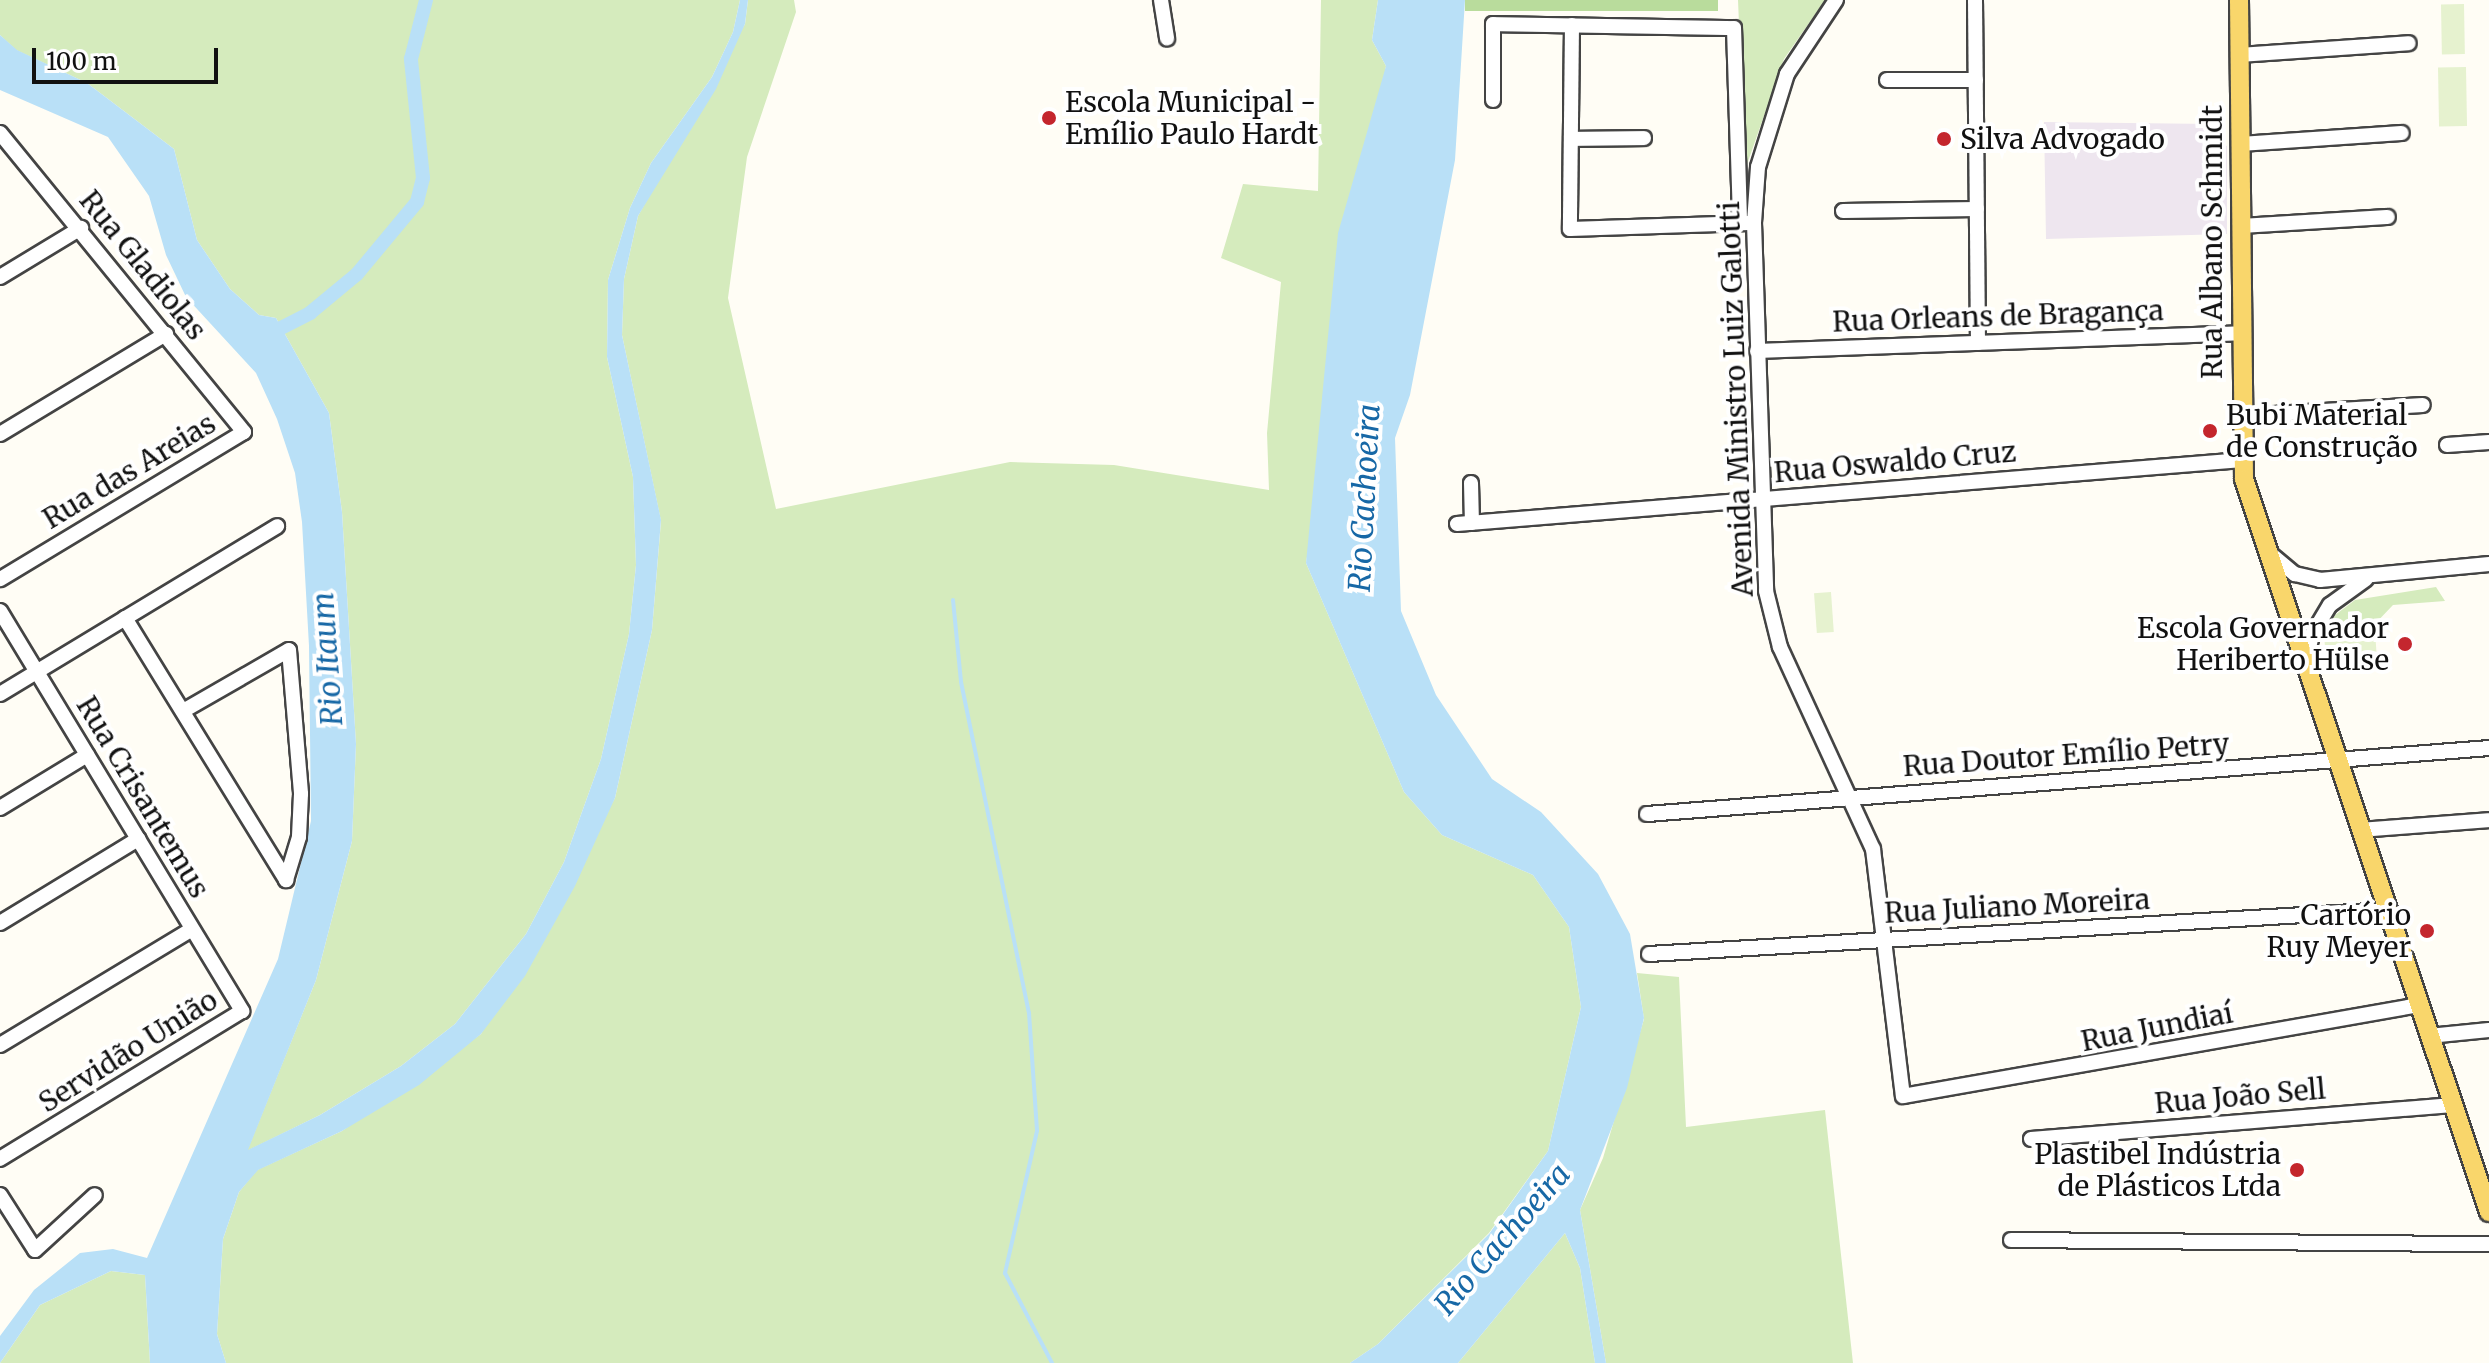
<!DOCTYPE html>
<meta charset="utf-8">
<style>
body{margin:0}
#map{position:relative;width:2489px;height:1363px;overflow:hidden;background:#fffdf5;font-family:Merriweather,serif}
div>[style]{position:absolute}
.industrial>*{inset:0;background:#eee6ef}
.green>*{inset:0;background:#d5ebbd}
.forest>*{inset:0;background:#b9dc9c;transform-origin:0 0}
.pitch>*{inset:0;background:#e6f2cf;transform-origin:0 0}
.water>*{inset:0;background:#b9e0f7}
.stream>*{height:4px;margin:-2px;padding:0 2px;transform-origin:2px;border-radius:2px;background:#b9e0f7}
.canal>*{height:14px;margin:-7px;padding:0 7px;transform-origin:7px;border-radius:7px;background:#b9e0f7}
.roads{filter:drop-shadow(2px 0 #444) drop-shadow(-2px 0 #444) drop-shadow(0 2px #444) drop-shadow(0 -2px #444)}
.minor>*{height:14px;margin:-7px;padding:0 7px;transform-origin:7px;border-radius:7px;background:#fff}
.major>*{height:18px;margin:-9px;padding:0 9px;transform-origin:9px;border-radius:9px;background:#f9d66b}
.dots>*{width:22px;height:22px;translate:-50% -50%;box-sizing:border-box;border:4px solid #fff;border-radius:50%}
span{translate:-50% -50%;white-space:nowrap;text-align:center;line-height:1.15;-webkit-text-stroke:8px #fff;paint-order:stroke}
.poi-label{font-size:28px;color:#111}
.left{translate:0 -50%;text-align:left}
.right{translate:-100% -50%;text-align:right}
.street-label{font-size:28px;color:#111}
.water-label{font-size:30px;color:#1768a6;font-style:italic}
.scale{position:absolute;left:32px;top:48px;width:186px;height:36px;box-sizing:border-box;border:4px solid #111;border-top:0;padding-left:10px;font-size:24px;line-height:28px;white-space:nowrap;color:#111;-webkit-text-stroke:6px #fff;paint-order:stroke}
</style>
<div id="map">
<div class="industrial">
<i style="clip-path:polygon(2044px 122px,2212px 124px,2211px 140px,2227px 146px,2227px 234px,2046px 239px)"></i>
</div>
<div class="green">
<i style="clip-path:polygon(0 0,740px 0,733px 32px,712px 77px,651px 163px,630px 208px,608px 280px,607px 357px,633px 477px,636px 565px,629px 634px,601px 759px,564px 862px,526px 934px,455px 1024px,401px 1066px,320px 1115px,247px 1151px,316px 980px,352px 841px,356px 744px,342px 512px,329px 413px,276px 318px,259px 315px,230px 289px,197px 240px,174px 149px,87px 83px,16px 50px,0 35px)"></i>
<i style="clip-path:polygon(748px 0,794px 0,796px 12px,747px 157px,728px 298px,776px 509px,1010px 462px,1114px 465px,1269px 490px,1267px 433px,1281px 282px,1221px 258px,1243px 184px,1318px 191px,1321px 0,1378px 0,1372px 40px,1386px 66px,1306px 563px,1404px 792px,1442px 835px,1533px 875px,1569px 927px,1581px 1007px,1548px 1151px,1489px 1233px,1378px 1344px,1350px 1363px,226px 1363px,217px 1334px,223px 1239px,239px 1192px,257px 1170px,342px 1131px,481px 1034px,615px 798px,652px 630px,661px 521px,622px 335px,624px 279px,638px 216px,745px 24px)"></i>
<i style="clip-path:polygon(1738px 0,1825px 0,1784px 59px,1745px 170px)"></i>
<i style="clip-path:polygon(2436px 587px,2445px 601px,2393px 605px,2372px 627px,2324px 635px,2335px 615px,2355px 600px)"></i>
<i style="clip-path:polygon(1637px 973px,1679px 977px,1686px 1127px,1825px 1110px,1853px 1363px,1606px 1363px,1580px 1210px,1603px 1158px,1644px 1019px)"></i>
<i style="clip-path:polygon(1565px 1233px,1580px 1268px,1595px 1363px,1458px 1363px)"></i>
<i style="clip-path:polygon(111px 1271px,145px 1275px,150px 1363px,0 1363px,40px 1305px)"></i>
</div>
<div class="forest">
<i style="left:1465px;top:0;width:253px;height:11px"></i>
</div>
<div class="pitch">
<i style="left:2464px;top:4px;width:50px;height:23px;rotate:89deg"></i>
<i style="left:2466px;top:67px;width:59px;height:28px;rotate:89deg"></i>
<i style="left:1831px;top:592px;width:40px;height:17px;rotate:86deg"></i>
<i style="left:2375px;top:631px;width:30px;height:51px;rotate:86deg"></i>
</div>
<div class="water">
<i style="clip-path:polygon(740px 0,748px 0,745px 24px,716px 89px,638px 216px,624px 279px,622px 335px,661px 520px,652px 630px,615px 798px,575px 886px,525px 976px,481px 1034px,419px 1085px,342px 1131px,258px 1170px,239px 1192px,223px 1239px,217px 1334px,226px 1363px,150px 1363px,145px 1275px,111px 1271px,40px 1305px,0 1363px,0 1336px,34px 1290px,80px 1253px,113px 1249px,147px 1258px,278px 959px,311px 821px,309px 646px,302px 522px,295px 473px,277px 419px,256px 373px,186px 297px,166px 255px,149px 196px,108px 137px,0 90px,0 35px,17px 50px,87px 83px,174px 149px,197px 240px,230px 289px,259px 315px,276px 318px,329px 413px,342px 512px,356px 744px,352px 841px,316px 980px,248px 1150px,320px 1115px,401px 1066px,455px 1024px,526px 934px,564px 862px,601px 759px,629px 634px,636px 565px,633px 477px,607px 357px,608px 280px,630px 208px,651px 163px,712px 77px,733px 32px)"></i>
<i style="clip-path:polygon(1378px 0,1465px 0,1455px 160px,1410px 395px,1395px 438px,1401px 611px,1436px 695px,1492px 779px,1541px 812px,1598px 874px,1630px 934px,1644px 1018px,1627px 1088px,1580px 1210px,1606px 1363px,1595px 1363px,1580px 1268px,1565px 1233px,1458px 1363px,1350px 1363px,1378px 1344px,1489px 1234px,1548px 1151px,1581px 1007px,1569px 927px,1533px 875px,1442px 835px,1404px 792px,1306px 563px,1338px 233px,1386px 66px,1372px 40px)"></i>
</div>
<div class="stream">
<i style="left:953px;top:600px;width:82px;rotate:84.4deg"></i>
<i style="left:961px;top:682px;width:338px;rotate:78.4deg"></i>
<i style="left:1029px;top:1013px;width:118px;rotate:86.1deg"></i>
<i style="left:1037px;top:1131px;width:146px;rotate:102.7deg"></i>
<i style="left:1005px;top:1273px;width:102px;rotate:62.4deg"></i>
</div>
<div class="canal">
<i style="left:281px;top:328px;width:33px;rotate:-27deg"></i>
<i style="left:310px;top:313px;width:61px;rotate:-39.7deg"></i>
<i style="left:357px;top:274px;width:94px;rotate:-50.2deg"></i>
<i style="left:417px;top:202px;width:25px;rotate:-76deg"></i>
<i style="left:423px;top:178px;width:120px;rotate:-95.8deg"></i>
<i style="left:411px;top:59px;width:61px;rotate:-75.7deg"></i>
</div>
<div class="roads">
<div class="minor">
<i style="left:1161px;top:0;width:39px;rotate:81deg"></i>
<i style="left:1836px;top:0;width:89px;rotate:123.5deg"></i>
<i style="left:1787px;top:74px;width:97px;rotate:107.3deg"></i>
<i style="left:1758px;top:167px;width:56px;rotate:94.1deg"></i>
<i style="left:1754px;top:223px;width:368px;rotate:88.1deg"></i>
<i style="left:1766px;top:591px;width:58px;rotate:76deg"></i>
<i style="left:1780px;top:647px;width:222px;rotate:65.3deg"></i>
<i style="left:1873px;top:849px;width:249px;rotate:83.1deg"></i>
<i style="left:1903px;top:1096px;width:524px;rotate:-10deg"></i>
<i style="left:1975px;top:0;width:343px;rotate:89.5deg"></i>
<i style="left:1572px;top:25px;width:204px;rotate:90.6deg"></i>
<i style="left:1570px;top:229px;width:179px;rotate:-1.9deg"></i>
<i style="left:2239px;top:55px;width:170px;rotate:-4deg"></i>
<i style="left:1887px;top:80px;width:89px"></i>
<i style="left:1493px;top:100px;width:76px;rotate:-90deg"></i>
<i style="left:1493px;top:24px;width:241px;rotate:1deg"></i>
<i style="left:1734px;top:28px;width:195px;rotate:88.2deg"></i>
<i style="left:0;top:133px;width:386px;rotate:50.8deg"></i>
<i style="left:244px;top:432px;width:285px;rotate:148.9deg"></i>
<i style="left:1571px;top:139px;width:73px;rotate:-0.8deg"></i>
<i style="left:2240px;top:144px;width:162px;rotate:-3.9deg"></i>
<i style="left:1843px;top:211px;width:134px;rotate:-0.9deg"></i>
<i style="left:2240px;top:226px;width:148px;rotate:-3.5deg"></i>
<i style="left:0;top:277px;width:95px;rotate:-31.2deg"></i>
<i style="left:1757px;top:351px;width:484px;rotate:-2.1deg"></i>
<i style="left:2241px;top:416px;width:182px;rotate:-3.5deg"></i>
<i style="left:0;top:434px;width:194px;rotate:-31.1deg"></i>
<i style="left:2447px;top:445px;width:42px;rotate:-4.1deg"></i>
<i style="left:1471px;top:483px;width:40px;rotate:88.6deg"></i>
<i style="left:1457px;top:524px;width:788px;rotate:-4.66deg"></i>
<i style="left:2272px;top:555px;width:30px;rotate:40deg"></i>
<i style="left:2295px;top:574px;width:26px;rotate:13deg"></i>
<i style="left:2320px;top:580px;width:170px;rotate:-5.4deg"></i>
<i style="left:0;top:611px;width:468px;rotate:58.8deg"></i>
<i style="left:242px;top:1011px;width:284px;rotate:148.6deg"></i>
<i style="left:125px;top:618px;width:308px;rotate:58.4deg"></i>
<i style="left:2305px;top:662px;width:30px;rotate:-75deg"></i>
<i style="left:2313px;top:633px;width:33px;rotate:-59deg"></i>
<i style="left:2330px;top:605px;width:44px;rotate:-35.8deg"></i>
<i style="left:0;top:694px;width:324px;rotate:-31.2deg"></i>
<i style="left:183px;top:711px;width:122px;rotate:-29.9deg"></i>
<i style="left:289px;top:650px;width:144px;rotate:85.2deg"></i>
<i style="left:301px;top:794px;width:43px;rotate:92.7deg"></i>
<i style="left:299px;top:837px;width:45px;rotate:106.8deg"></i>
<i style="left:0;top:808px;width:102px;rotate:-31.3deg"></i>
<i style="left:1647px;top:814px;width:845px;rotate:-4.48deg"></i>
<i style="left:2360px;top:830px;width:129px;rotate:-4.4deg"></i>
<i style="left:0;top:923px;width:162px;rotate:-31.3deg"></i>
<i style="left:1649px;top:954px;width:739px;rotate:-3.41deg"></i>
<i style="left:2429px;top:1036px;width:60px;rotate:-5.7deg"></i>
<i style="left:0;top:1045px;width:224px;rotate:-31.1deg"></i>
<i style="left:2031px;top:1139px;width:423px;rotate:-4.6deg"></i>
<i style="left:0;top:1195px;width:65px;rotate:57.5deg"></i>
<i style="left:35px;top:1250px;width:81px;rotate:-42.5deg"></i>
<i style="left:2011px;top:1240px;width:478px;rotate:0.5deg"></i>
</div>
<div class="major">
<i style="left:2239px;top:0;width:479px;rotate:89.4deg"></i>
<i style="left:2244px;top:479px;width:773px;rotate:71.52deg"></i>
</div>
</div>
<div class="dots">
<i style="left:1049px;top:118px;background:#c4262e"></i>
<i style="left:1944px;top:139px;background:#c4262e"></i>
<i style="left:2210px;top:431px;background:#c4262e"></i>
<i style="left:2405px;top:644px;background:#c4262e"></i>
<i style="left:2427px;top:931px;background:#c4262e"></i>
<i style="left:2297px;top:1170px;background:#c4262e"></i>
</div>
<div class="poi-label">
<span class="left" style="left:1065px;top:118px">Escola Municipal -<br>Emílio Paulo Hardt</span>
<span class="left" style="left:1960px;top:139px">Silva Advogado</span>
<span class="left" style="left:2226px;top:431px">Bubi Material<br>de Construção</span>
<span class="right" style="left:2389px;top:644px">Escola Governador<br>Heriberto Hülse</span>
<span class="right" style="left:2411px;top:931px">Cartório<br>Ruy Meyer</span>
<span class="right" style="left:2281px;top:1170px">Plastibel Indústria<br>de Plásticos Ltda</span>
</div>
<div class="street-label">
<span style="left:2212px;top:242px;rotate:-90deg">Rua Albano Schmidt</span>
<span style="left:143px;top:265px;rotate:51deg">Rua Gladiolas</span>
<span style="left:1998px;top:316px;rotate:-2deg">Rua Orleans de Bragança</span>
<span style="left:1736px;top:399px;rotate:-92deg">Avenida Ministro Luiz Galotti</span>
<span style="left:1895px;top:462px;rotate:-5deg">Rua Oswaldo Cruz</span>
<span style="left:129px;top:471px;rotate:-31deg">Rua das Areias</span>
<span style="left:2066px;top:755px;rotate:-4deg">Rua Doutor Emílio Petry</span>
<span style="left:143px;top:797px;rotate:59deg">Rua Crisantemus</span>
<span style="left:2017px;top:906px;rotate:-3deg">Rua Juliano Moreira</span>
<span style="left:2157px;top:1027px;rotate:-11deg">Rua Jundiaí</span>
<span style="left:128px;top:1051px;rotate:-32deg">Servidão União</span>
<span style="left:2240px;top:1096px;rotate:-5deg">Rua João Sell</span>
</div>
<div class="water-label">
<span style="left:1364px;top:498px;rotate:-87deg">Rio Cachoeira</span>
<span style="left:327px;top:659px;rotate:-94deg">Rio Itaum</span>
<span style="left:1502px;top:1239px;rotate:-49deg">Rio Cachoeira</span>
</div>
<div class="scale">100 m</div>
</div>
